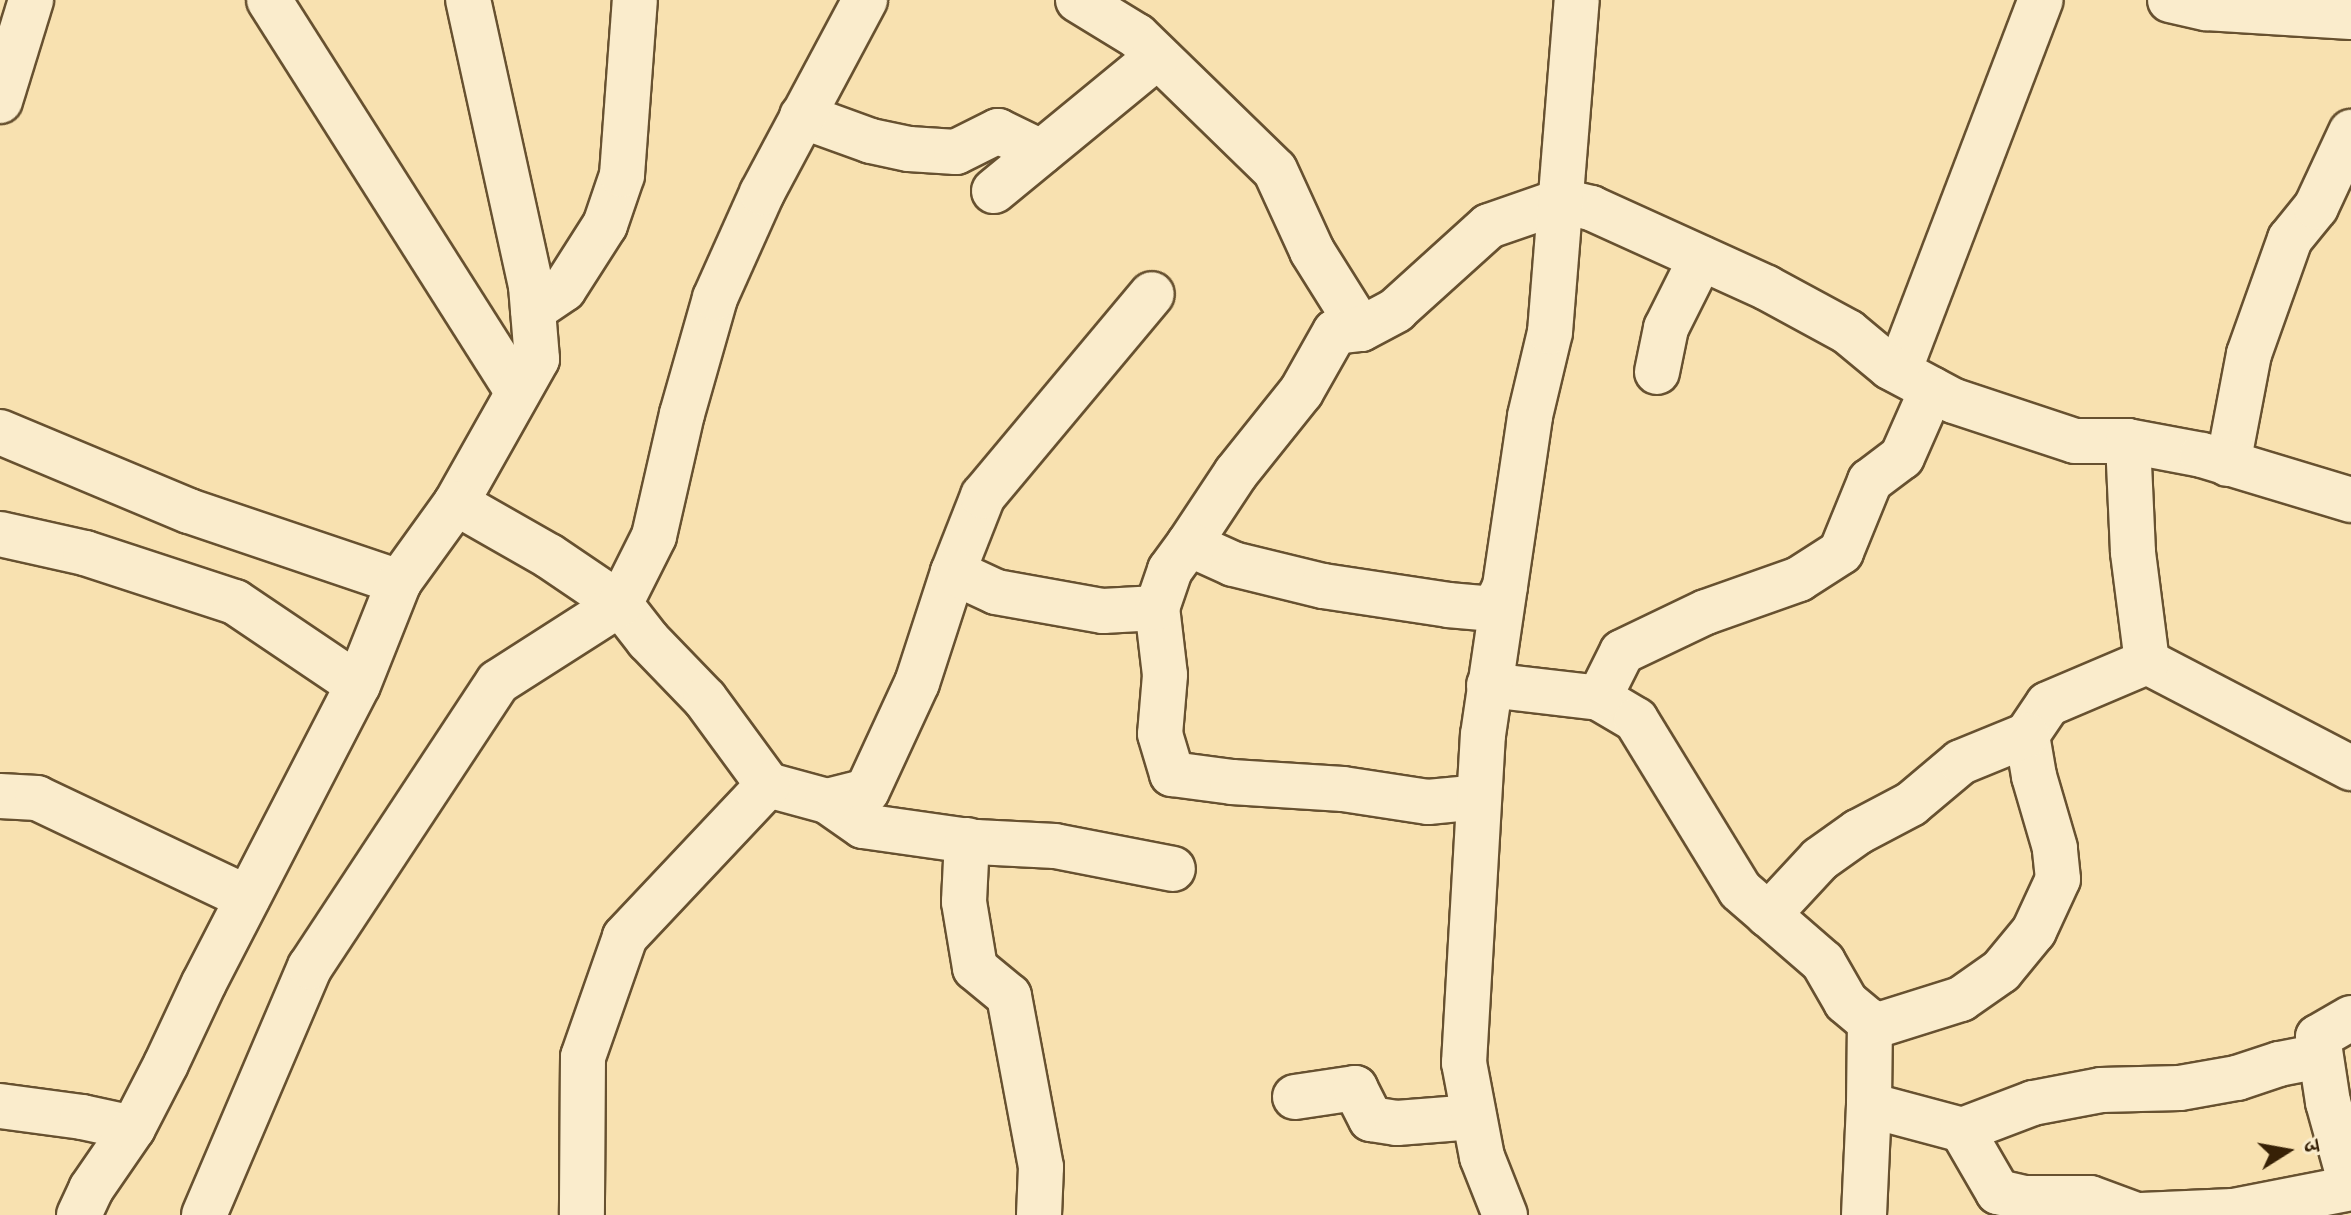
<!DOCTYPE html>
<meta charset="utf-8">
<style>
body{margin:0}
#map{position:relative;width:2351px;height:1215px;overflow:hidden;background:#f8e1b0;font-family:"Libre Bodoni","Noto Serif Devanagari",serif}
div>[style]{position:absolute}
.roads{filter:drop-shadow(2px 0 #675130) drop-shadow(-2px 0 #675130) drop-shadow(0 2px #675130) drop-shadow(0 -2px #675130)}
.minor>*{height:44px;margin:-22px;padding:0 22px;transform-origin:22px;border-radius:22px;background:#faeccc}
span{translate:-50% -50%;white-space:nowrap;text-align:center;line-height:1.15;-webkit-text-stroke:6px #faeccc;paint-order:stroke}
.north{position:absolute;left:2247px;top:1111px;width:80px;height:80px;-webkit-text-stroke:6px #faeccc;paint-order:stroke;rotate:79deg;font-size:22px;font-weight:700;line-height:32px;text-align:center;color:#372106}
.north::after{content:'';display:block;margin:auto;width:28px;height:36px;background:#372106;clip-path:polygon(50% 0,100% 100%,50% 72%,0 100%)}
</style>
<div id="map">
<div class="roads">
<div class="minor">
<i style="left:269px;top:0;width:464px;rotate:57.6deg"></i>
<i style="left:1078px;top:0;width:69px;rotate:31.4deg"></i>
<i style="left:1137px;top:36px;width:192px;rotate:44.2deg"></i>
<i style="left:1275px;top:170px;width:89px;rotate:65.4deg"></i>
<i style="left:1312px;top:251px;width:92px;rotate:57.9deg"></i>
<i style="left:2170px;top:0;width:37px;rotate:13deg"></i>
<i style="left:2206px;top:8px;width:145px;rotate:3.6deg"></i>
<i style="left:0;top:101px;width:106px;rotate:-72.9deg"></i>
<i style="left:802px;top:116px;width:73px;rotate:19.9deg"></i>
<i style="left:871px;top:141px;width:39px;rotate:12deg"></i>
<i style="left:909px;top:149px;width:47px;rotate:3.7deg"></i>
<i style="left:956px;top:152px;width:47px;rotate:-26.6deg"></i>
<i style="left:998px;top:131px;width:48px;rotate:26deg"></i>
<i style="left:994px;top:191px;width:211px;rotate:-39.4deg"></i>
<i style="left:533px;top:310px;width:37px;rotate:-34deg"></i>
<i style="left:564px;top:289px;width:76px;rotate:-57.4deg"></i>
<i style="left:605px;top:225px;width:53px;rotate:-71.2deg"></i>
<i style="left:622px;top:175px;width:175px;rotate:-85.8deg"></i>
<i style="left:1899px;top:371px;width:397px;rotate:-69.1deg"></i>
<i style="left:1657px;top:372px;width:45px;rotate:-78.4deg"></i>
<i style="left:1666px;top:328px;width:78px;rotate:-63.4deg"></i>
<i style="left:0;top:432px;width:205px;rotate:22.7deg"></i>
<i style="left:189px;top:511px;width:222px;rotate:18.7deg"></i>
<i style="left:2228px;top:464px;width:112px;rotate:-79.2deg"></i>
<i style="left:2249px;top:354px;width:122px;rotate:-70.4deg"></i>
<i style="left:2290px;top:239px;width:41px;rotate:-50.9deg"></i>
<i style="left:2316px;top:207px;width:83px;rotate:-65deg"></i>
<i style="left:456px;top:503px;width:165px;rotate:-60.6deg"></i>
<i style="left:537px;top:359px;width:73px;rotate:-94.7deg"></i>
<i style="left:531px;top:286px;width:293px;rotate:-102.4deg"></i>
<i style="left:0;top:534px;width:87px;rotate:12.6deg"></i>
<i style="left:85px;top:553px;width:158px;rotate:18.1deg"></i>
<i style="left:235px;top:602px;width:148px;rotate:34deg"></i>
<i style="left:1189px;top:544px;width:85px;rotate:-56.5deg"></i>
<i style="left:1236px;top:473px;width:104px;rotate:-51.3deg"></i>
<i style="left:1301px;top:392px;width:69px;rotate:-60.5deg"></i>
<i style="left:1335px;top:332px;width:26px;rotate:-7deg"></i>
<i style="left:1361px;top:329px;width:40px;rotate:-28deg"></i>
<i style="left:1396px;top:310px;width:125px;rotate:-42.1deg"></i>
<i style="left:1489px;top:226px;width:76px;rotate:-19.1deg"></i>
<i style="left:1561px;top:201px;width:31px;rotate:13deg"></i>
<i style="left:1591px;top:208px;width:193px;rotate:24.4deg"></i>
<i style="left:1767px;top:288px;width:92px;rotate:28.5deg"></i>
<i style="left:1848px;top:332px;width:55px;rotate:39.8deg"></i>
<i style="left:1890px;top:367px;width:72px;rotate:28deg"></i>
<i style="left:1954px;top:401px;width:127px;rotate:18.3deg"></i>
<i style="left:2075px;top:441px;width:53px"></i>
<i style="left:2128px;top:441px;width:75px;rotate:10.7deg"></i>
<i style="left:2202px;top:455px;width:156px;rotate:16.8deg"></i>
<i style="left:953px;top:572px;width:82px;rotate:-68.5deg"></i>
<i style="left:983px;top:496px;width:263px;rotate:-50.1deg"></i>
<i style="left:1157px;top:607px;width:68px;rotate:83.3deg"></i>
<i style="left:1165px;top:675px;width:59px;rotate:94.8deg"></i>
<i style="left:1160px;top:734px;width:42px;rotate:73.3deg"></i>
<i style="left:1172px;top:774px;width:61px;rotate:7.6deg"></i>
<i style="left:1232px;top:782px;width:111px;rotate:3.6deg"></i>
<i style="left:1343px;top:789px;width:86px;rotate:8.7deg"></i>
<i style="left:1428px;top:802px;width:51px;rotate:-5.6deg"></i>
<i style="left:2147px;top:662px;width:230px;rotate:27.5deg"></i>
<i style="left:1489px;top:685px;width:111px;rotate:6.7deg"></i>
<i style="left:1599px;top:698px;width:43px;rotate:30.7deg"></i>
<i style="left:1636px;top:720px;width:199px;rotate:58.5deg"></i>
<i style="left:1740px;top:890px;width:110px;rotate:40.9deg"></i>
<i style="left:1823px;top:962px;width:46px;rotate:60.1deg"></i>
<i style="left:1846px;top:1002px;width:38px;rotate:40deg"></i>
<i style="left:1875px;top:1026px;width:90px;rotate:-17.4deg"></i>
<i style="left:1961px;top:999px;width:49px;rotate:-35deg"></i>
<i style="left:2001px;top:971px;width:52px;rotate:-50.5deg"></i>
<i style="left:2034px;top:931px;width:57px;rotate:-65.2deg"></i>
<i style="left:2058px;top:879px;width:31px;rotate:-96deg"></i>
<i style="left:2055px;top:848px;width:75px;rotate:-106.3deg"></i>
<i style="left:2034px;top:776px;width:42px;rotate:-99.7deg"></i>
<i style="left:2027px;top:735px;width:37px;rotate:-56deg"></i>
<i style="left:2048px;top:704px;width:108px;rotate:-23deg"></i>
<i style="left:2147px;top:662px;width:111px;rotate:-97.3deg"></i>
<i style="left:2133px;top:552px;width:111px;rotate:-92.6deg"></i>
<i style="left:1599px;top:698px;width:51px;rotate:-63.4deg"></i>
<i style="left:1622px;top:652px;width:93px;rotate:-25.5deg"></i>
<i style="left:1706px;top:612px;width:99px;rotate:-19.5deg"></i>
<i style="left:1799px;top:579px;width:50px;rotate:-32.7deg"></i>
<i style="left:1841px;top:552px;width:77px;rotate:-67.8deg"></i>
<i style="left:1870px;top:481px;width:40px;rotate:-37deg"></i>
<i style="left:1902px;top:457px;width:74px;rotate:-66.2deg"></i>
<i style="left:768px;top:785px;width:61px;rotate:15.2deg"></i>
<i style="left:827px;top:801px;width:41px;rotate:-14deg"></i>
<i style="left:867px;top:791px;width:119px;rotate:-65.2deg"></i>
<i style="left:917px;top:683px;width:117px;rotate:-72deg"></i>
<i style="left:953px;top:572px;width:47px;rotate:24.9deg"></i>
<i style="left:996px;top:592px;width:109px;rotate:10.1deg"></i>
<i style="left:1103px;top:611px;width:54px;rotate:-3.2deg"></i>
<i style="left:1157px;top:608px;width:40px;rotate:-71.1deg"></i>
<i style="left:1170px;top:570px;width:32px;rotate:-54deg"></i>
<i style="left:1189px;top:544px;width:48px;rotate:24.4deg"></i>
<i style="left:1233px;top:564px;width:93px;rotate:13.7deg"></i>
<i style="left:1323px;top:586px;width:126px;rotate:8.6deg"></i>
<i style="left:1448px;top:605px;width:46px;rotate:5deg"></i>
<i style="left:1494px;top:609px;width:25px;rotate:-64deg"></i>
<i style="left:0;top:796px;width:37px;rotate:3deg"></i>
<i style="left:37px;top:798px;width:233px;rotate:25.4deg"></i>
<i style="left:827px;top:801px;width:44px;rotate:34.8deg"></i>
<i style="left:863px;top:826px;width:114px;rotate:8.1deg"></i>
<i style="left:976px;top:842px;width:79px;rotate:2.9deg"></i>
<i style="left:1055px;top:846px;width:120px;rotate:11deg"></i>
<i style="left:967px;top:840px;width:62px;rotate:92.8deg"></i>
<i style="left:964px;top:902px;width:67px;rotate:80.5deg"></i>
<i style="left:975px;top:968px;width:44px;rotate:39.5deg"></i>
<i style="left:1009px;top:996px;width:174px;rotate:79.4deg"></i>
<i style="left:1041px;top:1167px;width:48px;rotate:92.4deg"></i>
<i style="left:1768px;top:915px;width:76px;rotate:-47.1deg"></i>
<i style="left:1820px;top:859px;width:47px;rotate:-35.4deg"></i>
<i style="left:1858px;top:832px;width:60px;rotate:-27.8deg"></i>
<i style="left:1911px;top:804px;width:65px;rotate:-40deg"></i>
<i style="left:1961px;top:762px;width:71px;rotate:-22.2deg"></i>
<i style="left:2351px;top:1018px;width:38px;rotate:150deg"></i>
<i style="left:2318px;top:1037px;width:66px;rotate:81.3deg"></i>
<i style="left:2328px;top:1102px;width:86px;rotate:74.5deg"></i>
<i style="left:1870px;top:1021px;width:84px;rotate:90.7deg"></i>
<i style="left:1869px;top:1105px;width:96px;rotate:15deg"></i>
<i style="left:1962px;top:1130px;width:72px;rotate:59.9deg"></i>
<i style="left:1998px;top:1192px;width:28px;rotate:13deg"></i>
<i style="left:2025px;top:1198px;width:17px;rotate:97deg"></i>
<i style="left:1295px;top:1097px;width:61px;rotate:-8.5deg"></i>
<i style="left:1355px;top:1088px;width:35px;rotate:63deg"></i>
<i style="left:1371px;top:1119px;width:26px;rotate:9deg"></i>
<i style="left:1397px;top:1123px;width:77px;rotate:-4.5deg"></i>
<i style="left:0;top:1106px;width:83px;rotate:7.6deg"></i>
<i style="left:82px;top:1117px;width:52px;rotate:12.2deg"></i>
<i style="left:1962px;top:1130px;width:76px;rotate:-20.8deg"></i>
<i style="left:2033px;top:1103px;width:69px;rotate:-10.8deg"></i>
<i style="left:2101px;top:1090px;width:79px;rotate:-1.5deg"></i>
<i style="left:2180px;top:1088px;width:58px;rotate:-10deg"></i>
<i style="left:2237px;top:1078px;width:44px;rotate:-18.4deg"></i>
<i style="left:2279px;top:1064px;width:42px;rotate:-11deg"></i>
<i style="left:2025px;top:1198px;width:65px"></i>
<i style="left:2090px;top:1198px;width:49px;rotate:20.3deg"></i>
<i style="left:79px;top:1215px;width:29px;rotate:-65deg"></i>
<i style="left:91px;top:1189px;width:74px;rotate:-55.5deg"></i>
<i style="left:133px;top:1128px;width:72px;rotate:-62.7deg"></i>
<i style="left:166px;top:1064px;width:89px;rotate:-64.9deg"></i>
<i style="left:204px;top:983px;width:335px;rotate:-62.7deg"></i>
<i style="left:358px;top:685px;width:111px;rotate:-68.3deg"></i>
<i style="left:399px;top:582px;width:97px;rotate:-54.2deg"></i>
<i style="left:456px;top:503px;width:107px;rotate:29.7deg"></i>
<i style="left:549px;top:556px;width:86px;rotate:34.1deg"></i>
<i style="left:620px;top:604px;width:46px;rotate:52.1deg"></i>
<i style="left:648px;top:640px;width:82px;rotate:46deg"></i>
<i style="left:705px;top:699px;width:107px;rotate:53.8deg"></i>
<i style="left:768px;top:785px;width:209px;rotate:133.3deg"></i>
<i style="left:625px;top:937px;width:127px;rotate:109.3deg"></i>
<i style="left:583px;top:1057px;width:158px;rotate:90.4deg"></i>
<i style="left:204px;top:1215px;width:270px;rotate:-66.9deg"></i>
<i style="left:310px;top:967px;width:341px;rotate:-56.6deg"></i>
<i style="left:498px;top:682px;width:145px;rotate:-32.6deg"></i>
<i style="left:620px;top:604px;width:76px;rotate:-63.4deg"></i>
<i style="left:654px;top:536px;width:125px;rotate:-77.1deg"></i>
<i style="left:682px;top:414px;width:121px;rotate:-74.1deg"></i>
<i style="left:715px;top:298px;width:115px;rotate:-65.9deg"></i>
<i style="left:762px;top:193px;width:219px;rotate:-61.9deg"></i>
<i style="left:1505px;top:1215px;width:62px;rotate:-111.6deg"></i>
<i style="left:1482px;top:1157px;width:96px;rotate:-100.8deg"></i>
<i style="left:1464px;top:1063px;width:329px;rotate:-86.7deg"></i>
<i style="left:1483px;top:735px;width:322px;rotate:-81.6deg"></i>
<i style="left:1530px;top:416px;width:86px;rotate:-76.6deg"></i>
<i style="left:1550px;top:332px;width:333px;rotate:-85.4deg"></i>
<i style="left:1864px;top:1215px;width:110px;rotate:-87.4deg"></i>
<i style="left:2141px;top:1215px;width:92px;rotate:-2.5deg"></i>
<i style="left:2233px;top:1211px;width:120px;rotate:-11deg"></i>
</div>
</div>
<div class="north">उ</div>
</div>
